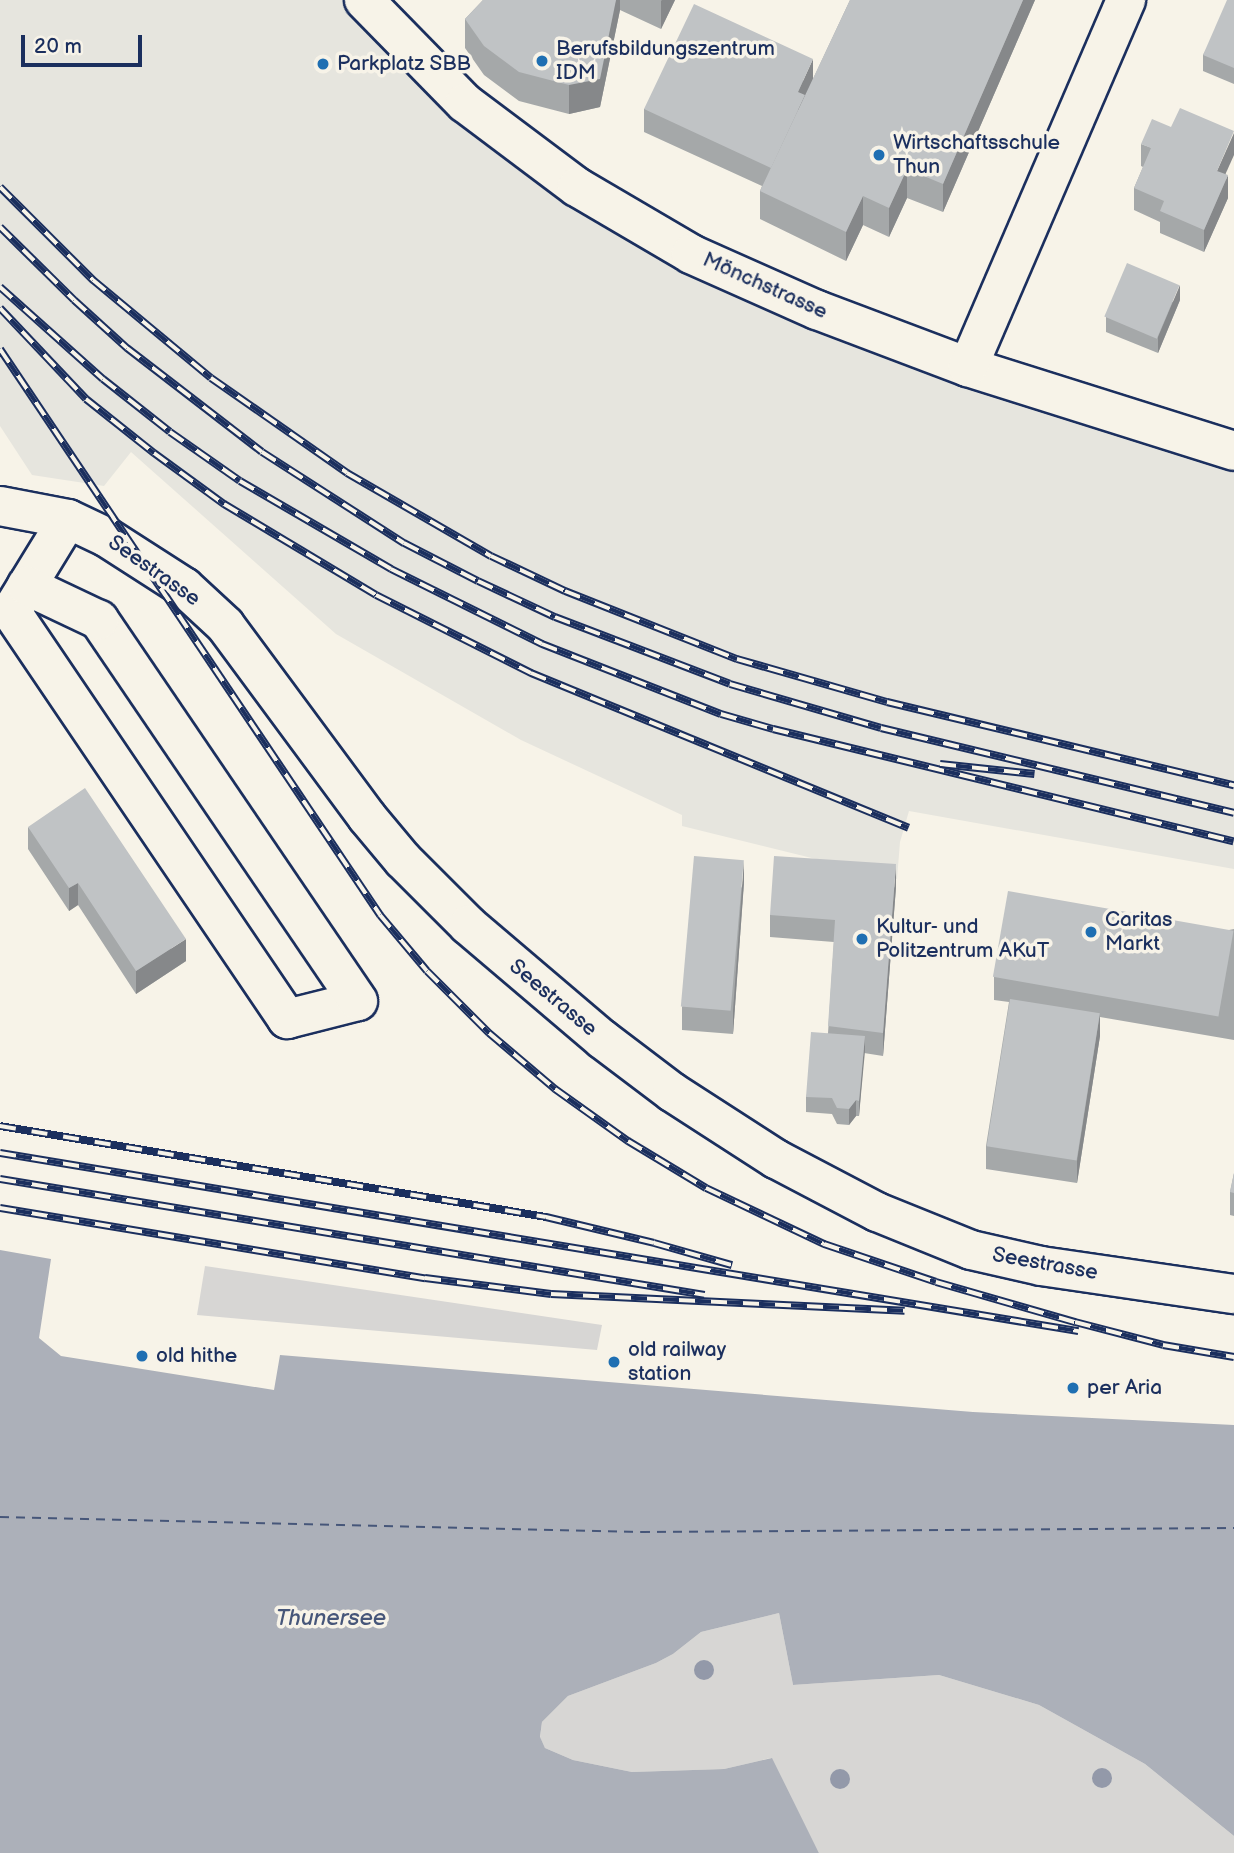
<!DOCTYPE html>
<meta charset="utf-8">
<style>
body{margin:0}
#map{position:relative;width:1234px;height:1853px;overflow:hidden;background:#f7f3e8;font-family:"Balsamiq Sans",sans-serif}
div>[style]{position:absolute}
.built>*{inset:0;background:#e6e5de}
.green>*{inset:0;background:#d7d6d4}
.water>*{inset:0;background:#acb0b9}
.ferry>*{height:2px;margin-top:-1px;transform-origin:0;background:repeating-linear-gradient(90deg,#465679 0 9px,transparent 0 16px)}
.roads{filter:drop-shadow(2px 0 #1b2f5e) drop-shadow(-2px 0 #1b2f5e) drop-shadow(0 2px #1b2f5e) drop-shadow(0 -2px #1b2f5e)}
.minor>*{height:38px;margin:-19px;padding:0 19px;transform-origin:19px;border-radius:19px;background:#f7f3e8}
.rail>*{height:8px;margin-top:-4px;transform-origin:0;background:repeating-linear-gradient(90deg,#f7f3e8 0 16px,#1b2f5e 0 32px);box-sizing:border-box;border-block:2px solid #1b2f5e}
.trees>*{width:20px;height:20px;margin:-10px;border-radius:50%;background:#9399a9}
.wall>*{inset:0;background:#a5a8a9}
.shaded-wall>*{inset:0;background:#86888a}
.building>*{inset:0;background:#c0c3c5;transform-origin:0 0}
.dots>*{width:19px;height:19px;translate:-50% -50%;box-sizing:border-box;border:4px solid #f7f3e8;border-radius:50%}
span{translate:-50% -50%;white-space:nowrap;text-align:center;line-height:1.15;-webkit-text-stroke:7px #f7f3e8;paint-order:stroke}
.poi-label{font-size:21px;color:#1b2f5e}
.left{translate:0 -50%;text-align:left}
.street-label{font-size:21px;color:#1b2f5e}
.water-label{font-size:23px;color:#465679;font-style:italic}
.scale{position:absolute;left:21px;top:35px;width:121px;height:32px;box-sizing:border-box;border:4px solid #1b2f5e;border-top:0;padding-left:9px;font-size:21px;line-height:24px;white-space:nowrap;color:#1b2f5e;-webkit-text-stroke:5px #f7f3e8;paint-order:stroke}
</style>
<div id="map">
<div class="built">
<i style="clip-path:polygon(0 0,364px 0,630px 220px,1234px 451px,1234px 869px,909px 811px,900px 842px,897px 879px,682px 826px,682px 815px,521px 740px,336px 634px,131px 452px,104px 486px,32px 475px,0 426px)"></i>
</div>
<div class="green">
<i style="clip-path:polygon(205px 1266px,602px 1325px,597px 1350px,197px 1315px)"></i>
<i style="clip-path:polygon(779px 1613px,793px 1685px,939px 1675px,1039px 1705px,1145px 1764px,1234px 1836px,1234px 1853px,819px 1853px,771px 1758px,724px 1769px,632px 1772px,573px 1760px,545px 1748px,540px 1738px,542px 1722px,568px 1696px,656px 1663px,673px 1654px,701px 1632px)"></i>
</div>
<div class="water">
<i style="clip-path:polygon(0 1250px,51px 1259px,39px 1338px,61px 1356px,274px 1390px,280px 1355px,973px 1412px,1234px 1425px,1234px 1836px,1145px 1764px,1039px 1705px,939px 1675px,793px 1685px,779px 1613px,701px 1632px,673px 1654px,656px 1663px,568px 1696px,542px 1722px,540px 1737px,545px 1748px,573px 1760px,632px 1772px,724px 1769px,772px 1758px,819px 1853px,0 1853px)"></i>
</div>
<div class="ferry">
<i style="left:0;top:1517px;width:641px;rotate:1.34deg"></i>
<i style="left:641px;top:1532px;width:593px;rotate:-0.39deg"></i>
</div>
<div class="roads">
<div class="minor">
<i style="left:364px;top:0;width:144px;rotate:45.6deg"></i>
<i style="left:465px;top:103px;width:140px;rotate:36.9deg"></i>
<i style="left:577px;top:187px;width:132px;rotate:30.4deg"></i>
<i style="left:691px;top:254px;width:138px;rotate:24deg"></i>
<i style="left:817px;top:310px;width:161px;rotate:20.7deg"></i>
<i style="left:968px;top:367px;width:279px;rotate:17.5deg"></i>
<i style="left:968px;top:367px;width:400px;rotate:-66.7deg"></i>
<i style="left:0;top:506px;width:69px;rotate:10.8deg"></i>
<i style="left:68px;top:519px;width:42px;rotate:25.3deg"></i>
<i style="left:106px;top:537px;width:93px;rotate:32.7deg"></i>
<i style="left:184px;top:587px;width:56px;rotate:42.8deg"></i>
<i style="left:225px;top:625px;width:239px;rotate:53.5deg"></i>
<i style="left:367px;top:817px;width:56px;rotate:50.1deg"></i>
<i style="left:403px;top:860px;width:92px;rotate:45deg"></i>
<i style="left:468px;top:925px;width:176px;rotate:40.4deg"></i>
<i style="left:602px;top:1039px;width:88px;rotate:37.1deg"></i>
<i style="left:672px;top:1092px;width:124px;rotate:32.8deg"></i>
<i style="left:776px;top:1159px;width:114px;rotate:27.7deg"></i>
<i style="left:877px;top:1212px;width:101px;rotate:22deg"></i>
<i style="left:971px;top:1250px;width:72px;rotate:12.9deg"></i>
<i style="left:1041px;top:1266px;width:195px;rotate:8.3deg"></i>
<i style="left:14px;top:607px;width:103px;rotate:-58.5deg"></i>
<i style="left:11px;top:611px;width:493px;rotate:55.9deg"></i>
<i style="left:287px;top:1019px;width:73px;rotate:-14.2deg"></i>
<i style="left:358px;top:1001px;width:461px;rotate:-124.2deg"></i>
<i style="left:99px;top:620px;width:80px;rotate:-154.7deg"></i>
</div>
</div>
<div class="rail">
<i style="left:0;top:187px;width:132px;rotate:45deg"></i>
<i style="left:93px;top:280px;width:153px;rotate:39.7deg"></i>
<i style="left:211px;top:378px;width:166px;rotate:34.9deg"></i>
<i style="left:347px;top:473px;width:166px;rotate:30deg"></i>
<i style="left:491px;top:556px;width:82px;rotate:25.3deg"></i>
<i style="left:565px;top:591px;width:185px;rotate:21.6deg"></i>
<i style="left:737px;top:659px;width:156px;rotate:16deg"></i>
<i style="left:887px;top:702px;width:357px;rotate:13.5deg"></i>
<i style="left:0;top:227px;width:104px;rotate:44.6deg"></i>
<i style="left:74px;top:300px;width:72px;rotate:42.2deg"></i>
<i style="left:127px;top:348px;width:170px;rotate:37.6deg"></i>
<i style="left:262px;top:452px;width:169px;rotate:32.7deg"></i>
<i style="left:404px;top:543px;width:83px;rotate:27.2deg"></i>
<i style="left:478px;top:581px;width:85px;rotate:25.1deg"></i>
<i style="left:555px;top:617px;width:187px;rotate:20.9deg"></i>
<i style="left:730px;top:684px;width:157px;rotate:16.2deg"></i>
<i style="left:881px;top:728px;width:363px;rotate:13.5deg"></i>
<i style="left:0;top:287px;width:138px;rotate:41.8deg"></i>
<i style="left:103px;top:379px;width:85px;rotate:38.3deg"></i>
<i style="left:170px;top:432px;width:85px;rotate:35deg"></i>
<i style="left:240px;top:481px;width:175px;rotate:30.2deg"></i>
<i style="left:391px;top:569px;width:169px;rotate:26.4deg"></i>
<i style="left:542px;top:644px;width:192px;rotate:21.4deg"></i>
<i style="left:721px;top:714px;width:54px;rotate:16.1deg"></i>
<i style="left:773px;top:729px;width:474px;rotate:13.7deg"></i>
<i style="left:0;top:308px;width:125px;rotate:46.6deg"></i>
<i style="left:86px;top:399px;width:87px;rotate:38.5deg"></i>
<i style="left:154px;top:453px;width:87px;rotate:36.1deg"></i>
<i style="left:224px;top:504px;width:177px;rotate:30.9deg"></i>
<i style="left:376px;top:595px;width:174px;rotate:26.7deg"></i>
<i style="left:531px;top:673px;width:408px;rotate:22.3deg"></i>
<i style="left:0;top:349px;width:682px;rotate:56.12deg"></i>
<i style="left:380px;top:915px;width:73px;rotate:50deg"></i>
<i style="left:427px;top:971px;width:88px;rotate:45deg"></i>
<i style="left:489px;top:1033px;width:87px;rotate:40.3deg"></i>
<i style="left:555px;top:1089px;width:90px;rotate:35.5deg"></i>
<i style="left:628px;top:1141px;width:91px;rotate:31.1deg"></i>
<i style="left:706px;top:1188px;width:131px;rotate:25.4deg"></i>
<i style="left:824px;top:1244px;width:118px;rotate:18.7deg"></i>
<i style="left:936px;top:1282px;width:145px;rotate:16.1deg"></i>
<i style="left:1075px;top:1322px;width:91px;rotate:14.6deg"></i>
<i style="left:1163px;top:1345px;width:72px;rotate:9.6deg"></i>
<i style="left:940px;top:764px;width:95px;rotate:6.1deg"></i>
<i style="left:0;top:1126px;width:554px;rotate:9.46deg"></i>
<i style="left:546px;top:1217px;width:111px;rotate:13.5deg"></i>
<i style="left:654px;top:1243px;width:81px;rotate:15.8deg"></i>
<i style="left:0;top:1153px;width:1093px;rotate:9.38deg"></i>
<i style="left:0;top:1179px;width:714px;rotate:9.34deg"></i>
<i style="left:0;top:1208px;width:431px;rotate:9.4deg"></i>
<i style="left:425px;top:1278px;width:127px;rotate:7.2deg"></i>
<i style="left:551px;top:1294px;width:354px;rotate:2.7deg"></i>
</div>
<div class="trees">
<i style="left:704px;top:1670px"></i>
<i style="left:1102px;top:1778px"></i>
<i style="left:840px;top:1779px"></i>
</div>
<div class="wall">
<i style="clip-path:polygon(483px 0,675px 0,661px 29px,620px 10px,600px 107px,569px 114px,519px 101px,484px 75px,465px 48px,465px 19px)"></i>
<i style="clip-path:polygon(850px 0,1035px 0,943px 212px,907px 198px,889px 237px,863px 225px,846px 261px,760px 219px,760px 191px,762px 186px,644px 132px,644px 109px,813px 79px)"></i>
<i style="clip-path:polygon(1234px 0,1234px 84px,1203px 71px,1203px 55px)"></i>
<i style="clip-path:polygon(1141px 144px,1226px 174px,1228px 198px,1204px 252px,1160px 233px,1160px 222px,1134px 210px,1134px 188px,1143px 167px,1141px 166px)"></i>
<i style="clip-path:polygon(1180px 300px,1158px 353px,1106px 332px,1106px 317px)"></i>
<i style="clip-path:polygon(28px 827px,186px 961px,136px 994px,78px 905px,69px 911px,28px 849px)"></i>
<i style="clip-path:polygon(744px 882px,733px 1034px,682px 1030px,682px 1007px)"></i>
<i style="clip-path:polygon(896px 887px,883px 1056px,864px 1053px,859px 1116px,856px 1116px,849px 1125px,837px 1124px,832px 1114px,806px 1112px,806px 1097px,828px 1033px,834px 942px,770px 937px,770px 915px)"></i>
<i style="clip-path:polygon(1234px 929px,1234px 1040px,1100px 1017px,1100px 1036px,1077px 1183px,986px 1169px,986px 1146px,1009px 1002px,994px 1000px,994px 977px)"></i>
<i style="clip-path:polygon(1234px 1173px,1234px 1216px,1230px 1215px,1230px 1192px)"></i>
</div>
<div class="shaded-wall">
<i style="clip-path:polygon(616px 0,620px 0,620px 10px,600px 107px,569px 114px,569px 85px)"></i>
<i style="clip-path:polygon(662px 0,675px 0,661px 29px,661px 1px)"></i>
<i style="clip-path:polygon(1023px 0,1035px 0,943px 212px,943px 184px)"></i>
<i style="clip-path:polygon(813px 59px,813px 82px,798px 114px,798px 92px)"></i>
<i style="clip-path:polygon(1234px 133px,1234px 155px,1217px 193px,1217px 171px)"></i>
<i style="clip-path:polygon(907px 169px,907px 198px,889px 237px,889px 208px)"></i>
<i style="clip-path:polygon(1228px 175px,1228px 198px,1204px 252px,1204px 230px)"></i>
<i style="clip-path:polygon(863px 196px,863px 225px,846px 261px,846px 232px)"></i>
<i style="clip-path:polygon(1180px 285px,1180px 300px,1158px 353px,1158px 337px)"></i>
<i style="clip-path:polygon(744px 860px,744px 882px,733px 1034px,733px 1011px)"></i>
<i style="clip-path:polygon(896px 864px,896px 887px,883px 1056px,883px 1033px)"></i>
<i style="clip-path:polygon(78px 883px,78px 905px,69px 911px,69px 888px)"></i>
<i style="clip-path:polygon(186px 939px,186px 961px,136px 994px,136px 971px)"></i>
<i style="clip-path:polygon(1100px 1013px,1100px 1036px,1077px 1183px,1077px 1161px)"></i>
<i style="clip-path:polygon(865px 1036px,865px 1051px,859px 1116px,859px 1101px)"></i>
<i style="clip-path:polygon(856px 1100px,856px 1116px,849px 1125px,849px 1109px)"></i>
</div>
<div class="building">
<i style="clip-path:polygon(483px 0,616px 0,600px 79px,569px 85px,519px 72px,484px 46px,465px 19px)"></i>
<i style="clip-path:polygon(850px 0,1023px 0,943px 184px,907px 169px,889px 208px,863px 196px,846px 232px,760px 191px)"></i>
<i style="clip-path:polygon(1227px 0,1234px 0,1234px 68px,1203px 55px)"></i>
<i style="clip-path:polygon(694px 4px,813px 59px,798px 92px,805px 95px,771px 168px,644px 109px)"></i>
<i style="clip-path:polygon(1180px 108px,1234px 131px,1217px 171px,1228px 175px,1204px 230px,1160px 211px,1164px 201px,1134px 188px,1151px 148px,1141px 144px,1152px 119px,1171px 127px)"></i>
<i style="left:1127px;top:263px;width:57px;height:58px;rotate:23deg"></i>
<i style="clip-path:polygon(85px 788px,186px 939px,136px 971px,78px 883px,69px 888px,28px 827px)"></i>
<i style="left:694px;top:856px;width:50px;height:151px;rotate:5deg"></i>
<i style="clip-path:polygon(774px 856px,896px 864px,883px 1033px,828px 1026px,835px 920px,770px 915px)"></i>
<i style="left:1008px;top:891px;width:229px;height:87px;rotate:10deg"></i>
<i style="left:1010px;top:999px;width:91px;height:149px;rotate:9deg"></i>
<i style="clip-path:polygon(811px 1032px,865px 1036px,859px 1101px,856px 1100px,849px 1109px,837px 1108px,832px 1098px,806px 1097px)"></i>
<i style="clip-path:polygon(1234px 1173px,1234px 1193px,1230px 1192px)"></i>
</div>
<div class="dots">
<i style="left:542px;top:61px;background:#1f6fb2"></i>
<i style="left:323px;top:64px;background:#1f6fb2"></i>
<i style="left:879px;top:155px;background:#1f6fb2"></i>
<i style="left:1091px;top:932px;background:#1f6fb2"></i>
<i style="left:862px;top:939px;background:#1f6fb2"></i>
<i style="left:142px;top:1356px;background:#1f6fb2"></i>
<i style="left:614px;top:1362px;background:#1f6fb2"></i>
<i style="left:1073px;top:1388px;background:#1f6fb2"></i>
</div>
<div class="poi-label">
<span class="left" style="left:556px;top:61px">Berufsbildungszentrum<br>IDM</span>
<span class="left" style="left:337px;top:64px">Parkplatz SBB</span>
<span class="left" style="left:893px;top:155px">Wirtschaftsschule<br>Thun</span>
<span class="left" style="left:1105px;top:932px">Caritas<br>Markt</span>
<span class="left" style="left:876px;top:939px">Kultur- und<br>Politzentrum AKuT</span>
<span class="left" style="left:628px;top:1362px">old railway<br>station</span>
<span class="left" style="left:156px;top:1356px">old hithe</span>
<span class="left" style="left:1087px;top:1388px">per Aria</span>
</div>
<div class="street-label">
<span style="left:765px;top:286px;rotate:24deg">Mönchstrasse</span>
<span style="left:154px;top:571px;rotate:35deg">Seestrasse</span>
<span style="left:553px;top:998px;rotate:40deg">Seestrasse</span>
<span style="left:1045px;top:1264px;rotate:10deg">Seestrasse</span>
</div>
<div class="water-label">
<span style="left:331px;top:1618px">Thunersee</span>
</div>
<div class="scale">20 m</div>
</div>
